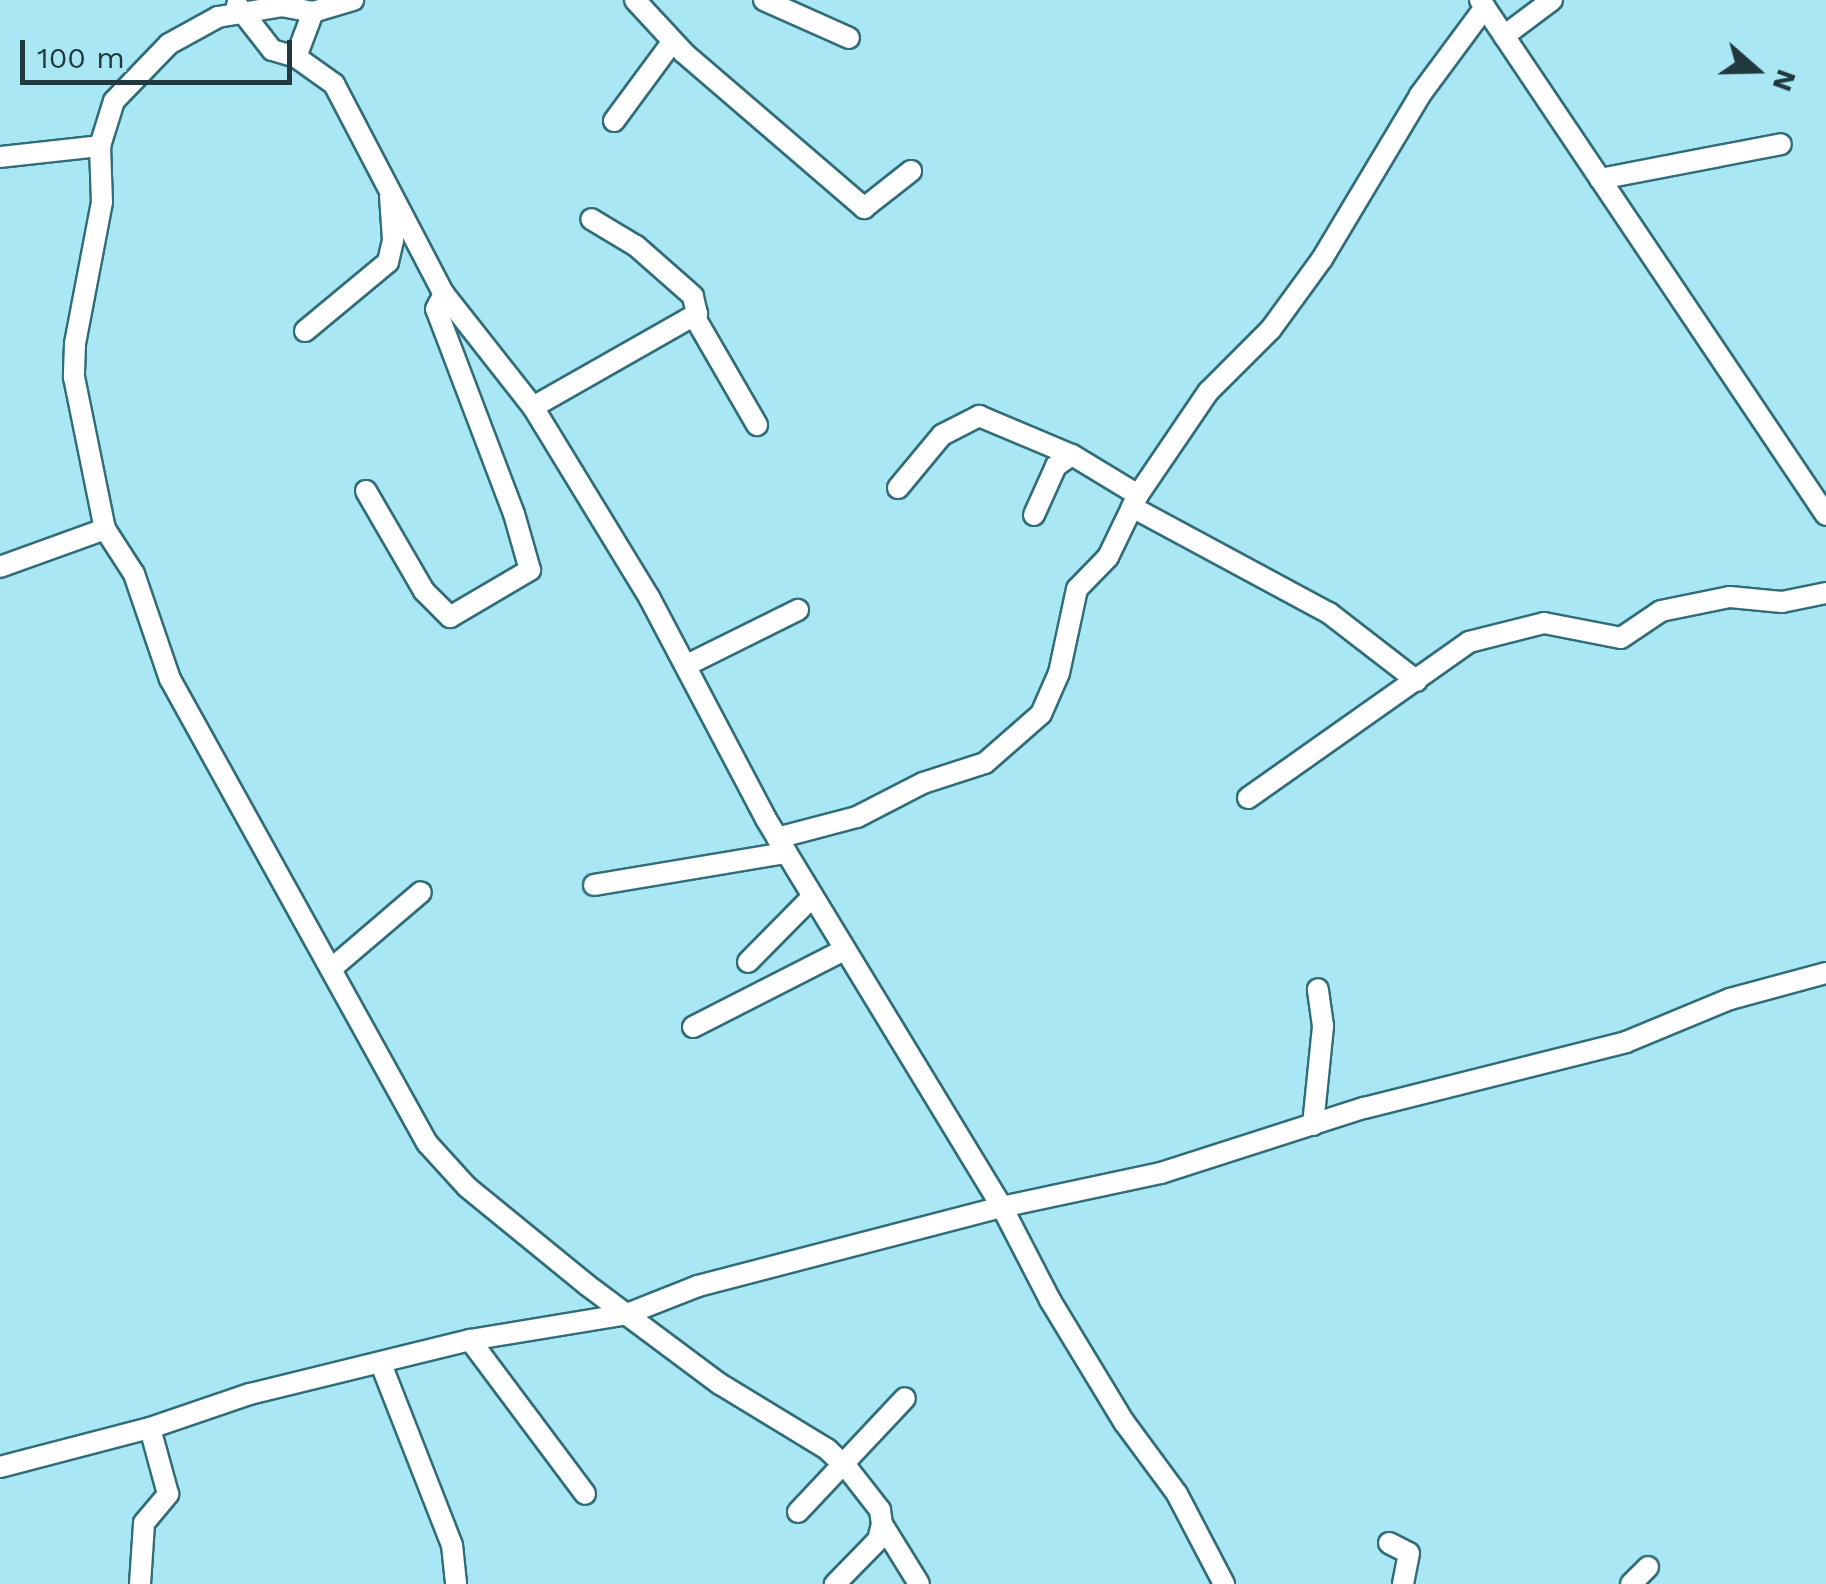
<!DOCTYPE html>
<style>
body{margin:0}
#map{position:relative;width:1826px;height:1584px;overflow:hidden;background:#aae7f5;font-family:"Work Sans",sans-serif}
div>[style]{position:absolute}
.roads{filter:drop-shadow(2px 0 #316d79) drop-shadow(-2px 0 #316d79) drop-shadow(0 2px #316d79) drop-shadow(0 -2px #316d79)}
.minor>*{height:20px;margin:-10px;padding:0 10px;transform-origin:10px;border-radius:10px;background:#fff}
span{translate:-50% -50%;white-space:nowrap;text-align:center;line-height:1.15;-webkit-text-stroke:10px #aae7f5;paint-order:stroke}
.north{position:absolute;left:1706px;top:20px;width:100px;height:100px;-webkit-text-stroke:8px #aae7f5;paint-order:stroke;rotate:110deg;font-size:28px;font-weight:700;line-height:40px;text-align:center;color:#20393e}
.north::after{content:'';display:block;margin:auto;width:35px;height:45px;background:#20393e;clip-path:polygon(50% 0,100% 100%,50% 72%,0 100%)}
.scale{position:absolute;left:20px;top:40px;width:272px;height:45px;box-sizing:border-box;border:5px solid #20393e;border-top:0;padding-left:12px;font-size:30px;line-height:35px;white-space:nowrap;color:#20393e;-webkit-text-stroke:8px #aae7f5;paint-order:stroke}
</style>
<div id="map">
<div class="roads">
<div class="minor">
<i style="left:635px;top:0;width:72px;rotate:47.2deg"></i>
<i style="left:684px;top:53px;width:238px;rotate:40.7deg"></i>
<i style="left:864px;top:208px;width:60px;rotate:-38.2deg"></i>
<i style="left:764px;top:0;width:93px;rotate:24.1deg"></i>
<i style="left:1480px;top:0;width:620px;rotate:56.11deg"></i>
<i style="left:237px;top:5px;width:57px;rotate:52.1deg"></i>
<i style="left:272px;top:50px;width:25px;rotate:16deg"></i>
<i style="left:296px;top:57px;width:47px;rotate:35.4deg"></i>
<i style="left:334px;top:84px;width:237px;rotate:62.4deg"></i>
<i style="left:444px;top:294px;width:144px;rotate:51.8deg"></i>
<i style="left:533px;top:407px;width:223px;rotate:58.6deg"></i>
<i style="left:649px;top:597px;width:251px;rotate:62.2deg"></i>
<i style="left:766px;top:819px;width:454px;rotate:58.7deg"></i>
<i style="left:1002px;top:1207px;width:105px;rotate:62.7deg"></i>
<i style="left:1050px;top:1300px;width:143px;rotate:58.8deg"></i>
<i style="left:1124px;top:1422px;width:89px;rotate:53.6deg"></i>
<i style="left:1177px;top:1494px;width:102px;rotate:62.4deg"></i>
<i style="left:313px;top:12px;width:31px;rotate:-169deg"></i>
<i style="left:283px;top:6px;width:66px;rotate:170.4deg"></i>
<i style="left:218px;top:17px;width:56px;rotate:151.1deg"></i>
<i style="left:169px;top:44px;width:79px;rotate:134deg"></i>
<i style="left:114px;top:101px;width:47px;rotate:107.3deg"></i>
<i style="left:100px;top:146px;width:56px;rotate:88deg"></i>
<i style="left:102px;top:202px;width:145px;rotate:100.8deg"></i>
<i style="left:75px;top:344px;width:33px;rotate:92deg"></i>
<i style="left:74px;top:377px;width:155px;rotate:78.5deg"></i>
<i style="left:105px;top:529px;width:54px;rotate:57.2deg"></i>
<i style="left:134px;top:574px;width:111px;rotate:71.1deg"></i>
<i style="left:170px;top:679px;width:530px;rotate:61.02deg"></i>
<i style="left:427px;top:1143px;width:59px;rotate:47.7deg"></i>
<i style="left:467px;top:1187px;width:155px;rotate:39.2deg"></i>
<i style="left:587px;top:1285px;width:166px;rotate:36.7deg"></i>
<i style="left:720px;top:1384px;width:125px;rotate:31.3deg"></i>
<i style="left:827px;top:1449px;width:29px;rotate:44deg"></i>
<i style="left:848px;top:1469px;width:52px;rotate:52deg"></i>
<i style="left:880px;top:1510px;width:14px;rotate:82deg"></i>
<i style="left:882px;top:1524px;width:16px;rotate:104deg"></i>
<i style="left:878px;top:1540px;width:62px;rotate:134.3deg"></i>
<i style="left:1504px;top:36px;width:60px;rotate:-36.9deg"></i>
<i style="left:296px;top:57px;width:48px;rotate:-69.3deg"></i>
<i style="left:313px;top:12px;width:42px;rotate:-16.7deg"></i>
<i style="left:614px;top:121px;width:99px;rotate:-53.6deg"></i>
<i style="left:0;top:157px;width:101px;rotate:-6.3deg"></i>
<i style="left:1600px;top:179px;width:184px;rotate:-10.9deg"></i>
<i style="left:694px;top:316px;width:126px;rotate:60deg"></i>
<i style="left:305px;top:331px;width:108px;rotate:-39.7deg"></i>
<i style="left:388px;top:262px;width:23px;rotate:-77deg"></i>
<i style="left:393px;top:240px;width:44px;rotate:-93.9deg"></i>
<i style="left:533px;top:407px;width:189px;rotate:-29.6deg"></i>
<i style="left:697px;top:314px;width:18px;rotate:-103deg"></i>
<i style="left:693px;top:296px;width:76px;rotate:-138.7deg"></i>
<i style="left:636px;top:246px;width:52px;rotate:-149deg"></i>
<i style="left:898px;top:488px;width:69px;rotate:-50.3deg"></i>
<i style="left:942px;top:435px;width:42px;rotate:-27.2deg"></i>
<i style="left:979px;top:416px;width:101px;rotate:22.8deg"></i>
<i style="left:366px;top:491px;width:116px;rotate:59.9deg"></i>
<i style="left:424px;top:591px;width:37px;rotate:45deg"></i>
<i style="left:450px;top:617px;width:93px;rotate:-30.4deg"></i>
<i style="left:530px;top:570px;width:58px;rotate:-105.9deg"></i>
<i style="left:514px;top:514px;width:219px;rotate:-110.8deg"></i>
<i style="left:436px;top:309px;width:17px;rotate:-62deg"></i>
<i style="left:1132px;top:507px;width:224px;rotate:28.3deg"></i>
<i style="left:1329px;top:613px;width:111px;rotate:37.7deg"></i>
<i style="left:1034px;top:515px;width:54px;rotate:-65.8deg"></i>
<i style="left:1056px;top:466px;width:19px;rotate:-35deg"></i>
<i style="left:1072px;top:455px;width:77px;rotate:31.2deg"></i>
<i style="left:0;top:567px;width:112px;rotate:-19.9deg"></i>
<i style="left:687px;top:665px;width:124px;rotate:-26.4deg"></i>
<i style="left:1248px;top:798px;width:271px;rotate:-35.2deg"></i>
<i style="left:1469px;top:642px;width:77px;rotate:-14.2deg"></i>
<i style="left:1544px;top:623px;width:78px;rotate:11deg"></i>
<i style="left:1621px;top:638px;width:48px;rotate:-34deg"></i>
<i style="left:1661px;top:611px;width:70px;rotate:-11.5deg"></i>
<i style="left:1730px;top:597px;width:52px;rotate:5.5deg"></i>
<i style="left:1782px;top:602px;width:45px;rotate:-11.6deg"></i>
<i style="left:777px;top:838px;width:83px;rotate:-14.7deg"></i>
<i style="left:857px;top:817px;width:74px;rotate:-27.3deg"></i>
<i style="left:923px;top:783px;width:65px;rotate:-17.9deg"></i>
<i style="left:985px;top:763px;width:74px;rotate:-41.2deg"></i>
<i style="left:1041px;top:714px;width:45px;rotate:-66.3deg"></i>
<i style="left:1059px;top:673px;width:86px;rotate:-77.9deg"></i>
<i style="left:1077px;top:589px;width:45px;rotate:-45.9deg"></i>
<i style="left:1108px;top:557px;width:69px;rotate:-64.2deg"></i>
<i style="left:1138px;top:495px;width:125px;rotate:-55.8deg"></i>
<i style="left:1208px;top:392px;width:89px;rotate:-45deg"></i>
<i style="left:1271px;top:329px;width:87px;rotate:-53.9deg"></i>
<i style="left:1322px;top:259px;width:191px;rotate:-59.1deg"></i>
<i style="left:1420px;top:95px;width:109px;rotate:-53.5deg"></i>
<i style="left:594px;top:885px;width:195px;rotate:-9.5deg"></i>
<i style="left:748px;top:962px;width:91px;rotate:-45.4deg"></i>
<i style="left:331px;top:969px;width:118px;rotate:-40.5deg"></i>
<i style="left:693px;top:1027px;width:169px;rotate:-27deg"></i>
<i style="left:1313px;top:1125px;width:100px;rotate:-84.2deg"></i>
<i style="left:1323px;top:1026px;width:37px;rotate:-98deg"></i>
<i style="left:470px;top:1340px;width:192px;rotate:53.2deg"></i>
<i style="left:381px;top:1364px;width:194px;rotate:68.6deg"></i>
<i style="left:452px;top:1545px;width:39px;rotate:84deg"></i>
<i style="left:0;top:1467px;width:155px;rotate:-14.6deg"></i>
<i style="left:150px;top:1428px;width:106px;rotate:-18.8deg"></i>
<i style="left:250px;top:1394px;width:227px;rotate:-13.8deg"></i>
<i style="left:470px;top:1340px;width:159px;rotate:-9.4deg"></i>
<i style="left:627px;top:1314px;width:76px;rotate:-21.5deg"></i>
<i style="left:698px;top:1286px;width:314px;rotate:-14.6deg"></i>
<i style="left:1002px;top:1207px;width:163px;rotate:-12.1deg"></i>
<i style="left:1161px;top:1173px;width:213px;rotate:-17.8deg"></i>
<i style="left:1364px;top:1108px;width:270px;rotate:-14.1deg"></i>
<i style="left:1626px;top:1042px;width:113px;rotate:-22.5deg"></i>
<i style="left:1730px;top:999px;width:99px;rotate:-15.2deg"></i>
<i style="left:798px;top:1512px;width:156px;rotate:-46.8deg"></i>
<i style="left:882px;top:1524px;width:70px;rotate:58.3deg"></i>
<i style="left:1389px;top:1543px;width:22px;rotate:27deg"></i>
<i style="left:1409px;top:1553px;width:32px;rotate:101deg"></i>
<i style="left:140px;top:1584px;width:61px;rotate:-86.2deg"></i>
<i style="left:144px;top:1523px;width:38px;rotate:-50deg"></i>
<i style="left:168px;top:1494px;width:68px;rotate:-105.3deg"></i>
<i style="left:1631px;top:1584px;width:24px;rotate:-45deg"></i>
</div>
</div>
<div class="north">N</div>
<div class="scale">100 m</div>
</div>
